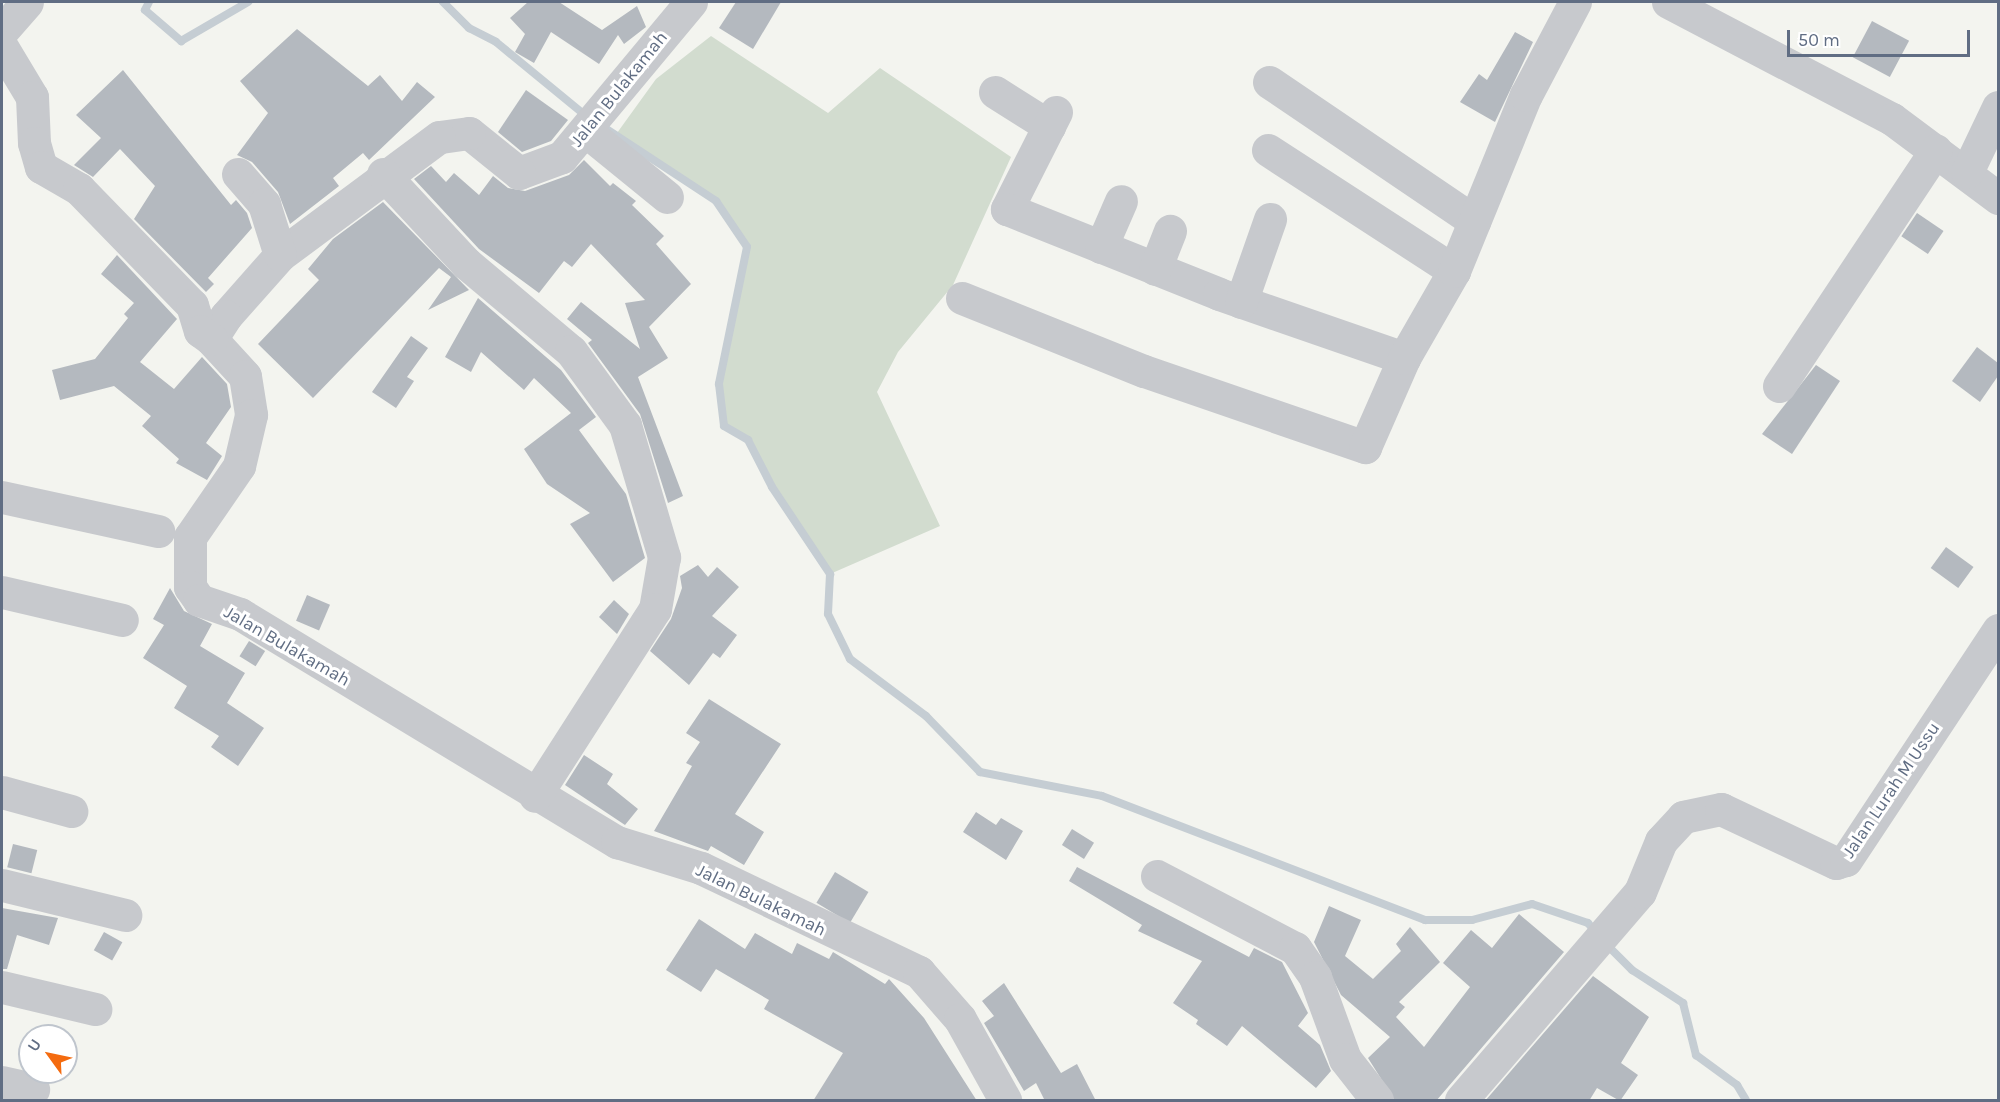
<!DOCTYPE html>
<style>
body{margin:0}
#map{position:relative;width:2000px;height:1102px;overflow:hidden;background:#f3f4ef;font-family:Karla,sans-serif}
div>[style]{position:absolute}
.green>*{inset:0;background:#d2dccf}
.stream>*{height:8px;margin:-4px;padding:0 4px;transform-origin:4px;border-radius:4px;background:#c5cdd3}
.building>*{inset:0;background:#b4b9bf;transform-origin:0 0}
.minor>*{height:33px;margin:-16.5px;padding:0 16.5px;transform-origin:16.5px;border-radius:16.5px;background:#c7c9cd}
span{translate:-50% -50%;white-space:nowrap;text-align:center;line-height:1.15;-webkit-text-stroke:6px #fff;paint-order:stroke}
.street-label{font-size:18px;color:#606d83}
.frame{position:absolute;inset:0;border:3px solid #606d83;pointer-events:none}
.north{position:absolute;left:18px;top:1024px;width:60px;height:60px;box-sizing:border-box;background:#fff;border:2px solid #bfc5cd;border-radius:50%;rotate:303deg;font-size:16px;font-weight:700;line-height:24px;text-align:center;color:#606d83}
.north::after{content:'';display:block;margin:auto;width:21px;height:27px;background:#f46b0f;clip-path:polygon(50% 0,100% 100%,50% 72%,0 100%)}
.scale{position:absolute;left:1787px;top:30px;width:183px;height:27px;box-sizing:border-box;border:3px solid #606d83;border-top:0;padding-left:8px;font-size:18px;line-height:21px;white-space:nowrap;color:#606d83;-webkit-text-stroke:4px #fff;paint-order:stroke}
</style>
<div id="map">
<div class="green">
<i style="clip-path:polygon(711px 36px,828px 113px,880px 68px,1011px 157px,953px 285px,898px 352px,877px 392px,940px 526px,830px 574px,772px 487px,748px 440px,724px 426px,719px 384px,747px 247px,716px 201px,617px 133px,656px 79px)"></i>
</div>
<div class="stream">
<i style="left:149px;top:2px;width:9px;rotate:117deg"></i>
<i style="left:145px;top:10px;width:48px;rotate:40.7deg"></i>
<i style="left:181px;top:41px;width:78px;rotate:-30.2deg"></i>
<i style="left:443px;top:2px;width:37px;rotate:45deg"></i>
<i style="left:469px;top:28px;width:30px;rotate:27deg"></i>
<i style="left:496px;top:42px;width:117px;rotate:39.4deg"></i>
<i style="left:605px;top:128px;width:133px;rotate:33.3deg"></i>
<i style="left:716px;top:201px;width:55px;rotate:56deg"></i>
<i style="left:747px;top:247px;width:140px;rotate:101.6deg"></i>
<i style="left:719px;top:384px;width:42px;rotate:83.2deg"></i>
<i style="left:724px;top:426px;width:28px;rotate:30deg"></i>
<i style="left:748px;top:440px;width:53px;rotate:62.9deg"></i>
<i style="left:772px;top:487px;width:105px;rotate:56.3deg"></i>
<i style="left:830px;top:574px;width:40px;rotate:92.9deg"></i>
<i style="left:828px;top:614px;width:50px;rotate:63.9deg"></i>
<i style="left:850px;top:659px;width:95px;rotate:36.9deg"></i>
<i style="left:926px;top:716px;width:78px;rotate:46deg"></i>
<i style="left:980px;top:772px;width:124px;rotate:11.1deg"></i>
<i style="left:1102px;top:796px;width:346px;rotate:21deg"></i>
<i style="left:1425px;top:920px;width:47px"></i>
<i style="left:1472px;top:920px;width:62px;rotate:-14.9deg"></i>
<i style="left:1532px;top:904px;width:59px;rotate:18.7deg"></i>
<i style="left:1588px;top:923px;width:13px;rotate:51deg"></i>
<i style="left:1606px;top:944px;width:37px;rotate:45deg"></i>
<i style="left:1632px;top:970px;width:61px;rotate:32.9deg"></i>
<i style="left:1683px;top:1003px;width:54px;rotate:76deg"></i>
<i style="left:1696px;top:1055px;width:51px;rotate:36.2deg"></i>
<i style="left:1737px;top:1085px;width:17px;rotate:59deg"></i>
</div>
<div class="building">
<i style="clip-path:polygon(528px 2px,559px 2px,602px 30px,637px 6px,646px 27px,624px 44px,618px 35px,599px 64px,551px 32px,534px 63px,515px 52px,525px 34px,510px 18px)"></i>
<i style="clip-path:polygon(736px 2px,781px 2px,753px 49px,719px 28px)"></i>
<i style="left:1872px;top:21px;width:42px;height:41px;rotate:28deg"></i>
<i style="clip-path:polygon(297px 29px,368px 86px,380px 75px,402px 101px,417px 82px,435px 97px,369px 160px,363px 153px,333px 178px,339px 186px,290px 224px,278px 192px,252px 162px,237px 155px,268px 113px,240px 81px)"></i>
<i style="clip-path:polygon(1515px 32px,1533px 42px,1495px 122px,1460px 102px,1479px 74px,1487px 80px)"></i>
<i style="clip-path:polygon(123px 70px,231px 205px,236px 200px,247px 213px,252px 228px,208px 278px,214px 284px,206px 292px,134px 219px,155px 186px,120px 149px,93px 177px,74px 165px,101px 138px,76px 115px)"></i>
<i style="clip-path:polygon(526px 90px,568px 120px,551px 141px,522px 152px,498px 132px)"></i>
<i style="clip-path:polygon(584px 160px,610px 186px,613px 183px,636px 201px,632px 205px,664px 236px,656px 244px,691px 284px,649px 327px,668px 358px,638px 377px,683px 496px,668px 503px,640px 414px,588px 343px,592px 340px,567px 319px,581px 302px,640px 349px,625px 303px,645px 300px,591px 244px,572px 267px,564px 261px,539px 293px,479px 249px,414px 179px,431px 166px,446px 182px,454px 173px,479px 195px,493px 176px,508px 188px,525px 191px,569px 175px)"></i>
<i style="clip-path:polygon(383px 202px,469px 290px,428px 310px,451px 277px,439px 268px,313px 398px,258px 344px,319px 280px,308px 269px,333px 239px)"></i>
<i style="left:1917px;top:213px;width:32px;height:28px;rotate:34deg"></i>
<i style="clip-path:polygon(117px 255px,177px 319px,140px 362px,174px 389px,202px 357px,227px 384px,231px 407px,206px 443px,222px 456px,207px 480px,176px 463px,179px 459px,142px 426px,151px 416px,114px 386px,60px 400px,52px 370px,95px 359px,128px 318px,124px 314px,134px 303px,101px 274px)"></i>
<i style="clip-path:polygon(478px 298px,561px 370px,596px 417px,579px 430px,626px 494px,645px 558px,613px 582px,570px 524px,590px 513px,547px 484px,524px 449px,571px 413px,534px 378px,524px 390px,481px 352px,471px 372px,445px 357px)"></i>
<i style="clip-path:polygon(411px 336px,428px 348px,407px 377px,414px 381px,396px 408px,372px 392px)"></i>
<i style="clip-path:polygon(1977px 347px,1998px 363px,1998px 376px,1980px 402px,1952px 381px)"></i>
<i style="clip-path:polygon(1816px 365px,1840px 381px,1792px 454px,1762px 434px)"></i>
<i style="left:1946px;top:547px;width:34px;height:26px;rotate:36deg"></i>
<i style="clip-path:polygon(698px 565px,708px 577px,717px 567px,739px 587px,712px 616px,737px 635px,720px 658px,713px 653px,689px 685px,650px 651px,671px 619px,682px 588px,680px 576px)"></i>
<i style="clip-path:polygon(170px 588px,184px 611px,212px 624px,200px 646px,245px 673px,227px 703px,264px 728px,238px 766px,211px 747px,219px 736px,174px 708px,187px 686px,143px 658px,164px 625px,153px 619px)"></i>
<i style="left:307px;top:595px;width:25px;height:28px;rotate:23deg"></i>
<i style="clip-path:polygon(614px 600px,629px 614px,617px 634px,599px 617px)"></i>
<i style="left:249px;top:641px;width:19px;height:18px;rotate:32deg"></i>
<i style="clip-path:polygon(709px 699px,781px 744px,735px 814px,764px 832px,744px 865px,711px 846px,708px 851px,654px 831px,692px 766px,686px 763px,700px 742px,686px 733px)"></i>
<i style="clip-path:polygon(584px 755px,613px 774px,607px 784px,638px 809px,625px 825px,565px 785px)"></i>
<i style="clip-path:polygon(976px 812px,996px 825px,1001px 818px,1023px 831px,1006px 860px,963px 832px)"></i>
<i style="left:1072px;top:829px;width:26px;height:19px;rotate:32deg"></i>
<i style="left:13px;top:844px;width:25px;height:24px;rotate:14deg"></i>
<i style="clip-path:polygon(1077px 867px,1249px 957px,1254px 948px,1282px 962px,1308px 1013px,1298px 1026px,1320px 1045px,1331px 1071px,1316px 1088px,1242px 1026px,1227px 1046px,1196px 1024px,1198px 1020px,1173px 1003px,1202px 961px,1138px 931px,1142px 925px,1069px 881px)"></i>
<i style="left:835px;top:872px;width:39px;height:36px;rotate:31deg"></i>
<i style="clip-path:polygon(1329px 906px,1361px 920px,1345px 956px,1373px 979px,1401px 951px,1396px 944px,1410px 927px,1440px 962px,1399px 1002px,1405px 1007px,1396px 1017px,1424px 1047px,1470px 987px,1443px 963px,1471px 930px,1492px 948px,1519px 914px,1564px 952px,1436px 1101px,1395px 1101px,1368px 1058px,1390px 1037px,1341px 995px,1314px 942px)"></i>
<i style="clip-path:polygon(2px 908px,58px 918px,49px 945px,17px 935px,7px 969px,2px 969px)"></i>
<i style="clip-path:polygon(699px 919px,745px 949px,755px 933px,792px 954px,797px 943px,829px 959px,833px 952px,885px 984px,889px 979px,924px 1018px,977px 1101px,813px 1101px,843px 1053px,764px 1009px,769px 1000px,716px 969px,701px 992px,666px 970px)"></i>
<i style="left:104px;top:932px;width:21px;height:21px;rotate:29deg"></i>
<i style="clip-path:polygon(1593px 976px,1649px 1017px,1621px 1063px,1638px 1075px,1620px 1101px,1597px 1088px,1589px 1101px,1485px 1101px)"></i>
<i style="clip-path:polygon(1004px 983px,1061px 1073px,1077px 1064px,1096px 1101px,1045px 1101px,1036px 1083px,1024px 1091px,984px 1023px,994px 1016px,982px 1001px)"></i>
</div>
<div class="minor">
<i style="left:691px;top:2px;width:202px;rotate:129.8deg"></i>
<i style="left:562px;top:157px;width:46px;rotate:159.6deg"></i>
<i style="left:519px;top:173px;width:64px;rotate:-141.3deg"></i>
<i style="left:469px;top:133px;width:30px;rotate:172deg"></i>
<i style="left:439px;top:137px;width:198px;rotate:143.4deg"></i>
<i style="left:280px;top:255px;width:81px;rotate:131.5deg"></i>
<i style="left:226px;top:316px;width:27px;rotate:123deg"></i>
<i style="left:211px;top:339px;width:50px;rotate:47.4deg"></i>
<i style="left:245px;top:376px;width:39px;rotate:81deg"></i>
<i style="left:251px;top:415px;width:52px;rotate:103.2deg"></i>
<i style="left:239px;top:466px;width:86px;rotate:124.6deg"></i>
<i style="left:190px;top:537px;width:50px;rotate:90deg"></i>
<i style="left:190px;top:587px;width:16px;rotate:55deg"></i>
<i style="left:199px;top:600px;width:43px;rotate:18.9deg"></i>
<i style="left:240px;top:614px;width:441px;rotate:31.2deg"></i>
<i style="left:617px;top:842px;width:88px;rotate:17.2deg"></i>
<i style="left:701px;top:868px;width:242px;rotate:25.5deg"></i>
<i style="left:919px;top:972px;width:62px;rotate:48.9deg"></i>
<i style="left:960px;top:1019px;width:93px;rotate:60.9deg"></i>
<i style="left:1668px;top:2px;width:253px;rotate:27.6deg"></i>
<i style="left:1892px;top:119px;width:132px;rotate:36.7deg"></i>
<i style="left:2px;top:31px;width:38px;rotate:-49deg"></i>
<i style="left:2px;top:47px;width:58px;rotate:59deg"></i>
<i style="left:32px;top:97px;width:46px;rotate:87.5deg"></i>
<i style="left:34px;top:143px;width:25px;rotate:74deg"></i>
<i style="left:41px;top:167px;width:44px;rotate:30.1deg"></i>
<i style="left:79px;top:189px;width:162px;rotate:45.8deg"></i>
<i style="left:192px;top:305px;width:27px;rotate:73deg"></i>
<i style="left:200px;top:331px;width:14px;rotate:36deg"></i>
<i style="left:1269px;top:82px;width:248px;rotate:34.1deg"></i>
<i style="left:995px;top:92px;width:64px;rotate:32.2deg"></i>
<i style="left:1056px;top:112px;width:109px;rotate:116.8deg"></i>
<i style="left:1007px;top:209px;width:228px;rotate:21.8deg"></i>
<i style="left:1219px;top:294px;width:196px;rotate:19.1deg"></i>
<i style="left:587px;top:132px;width:103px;rotate:39.1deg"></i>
<i style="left:1268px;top:150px;width:222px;rotate:33deg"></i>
<i style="left:1967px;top:172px;width:72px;rotate:-64.5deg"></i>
<i style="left:238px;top:174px;width:40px;rotate:49deg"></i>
<i style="left:264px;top:204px;width:53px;rotate:72.6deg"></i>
<i style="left:383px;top:174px;width:122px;rotate:47deg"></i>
<i style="left:466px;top:263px;width:137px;rotate:40deg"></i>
<i style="left:571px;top:351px;width:92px;rotate:53.9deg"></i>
<i style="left:625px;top:425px;width:138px;rotate:73.5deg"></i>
<i style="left:664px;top:557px;width:53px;rotate:99.8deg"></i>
<i style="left:655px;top:609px;width:222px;rotate:122.7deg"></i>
<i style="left:1101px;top:247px;width:50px;rotate:-66.5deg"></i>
<i style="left:1155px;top:269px;width:41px;rotate:-68.5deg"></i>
<i style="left:962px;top:298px;width:196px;rotate:21.9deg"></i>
<i style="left:1144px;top:371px;width:234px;rotate:19deg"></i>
<i style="left:1365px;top:447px;width:97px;rotate:-66.3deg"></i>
<i style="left:1404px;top:358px;width:100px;rotate:-60.1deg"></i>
<i style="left:1454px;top:271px;width:190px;rotate:-67.8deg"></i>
<i style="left:1526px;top:95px;width:105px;rotate:-62.2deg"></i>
<i style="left:1241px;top:302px;width:88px;rotate:-70.7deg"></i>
<i style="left:1779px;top:386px;width:283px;rotate:-56.4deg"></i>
<i style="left:2px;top:497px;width:160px;rotate:12.3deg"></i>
<i style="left:2px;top:592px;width:123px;rotate:13.1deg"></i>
<i style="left:2px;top:792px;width:72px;rotate:15.4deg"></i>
<i style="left:1157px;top:876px;width:156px;rotate:27.6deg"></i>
<i style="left:1295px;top:948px;width:35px;rotate:55deg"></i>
<i style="left:1315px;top:977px;width:87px;rotate:69.9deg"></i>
<i style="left:1345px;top:1059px;width:52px;rotate:52deg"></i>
<i style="left:2px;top:885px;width:127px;rotate:13.7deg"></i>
<i style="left:2px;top:987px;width:96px;rotate:13.3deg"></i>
<i style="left:2px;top:1082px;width:32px;rotate:13deg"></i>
<i style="left:1461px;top:1100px;width:274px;rotate:-49.3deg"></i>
<i style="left:1640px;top:892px;width:55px;rotate:-67.6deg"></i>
<i style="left:1661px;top:841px;width:33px;rotate:-47deg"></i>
<i style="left:1683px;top:817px;width:39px;rotate:-12deg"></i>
<i style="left:1721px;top:809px;width:127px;rotate:25.2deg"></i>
<i style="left:1836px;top:863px;width:10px;rotate:-17deg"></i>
<i style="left:1846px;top:860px;width:276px;rotate:-56.5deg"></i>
</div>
<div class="street-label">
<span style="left:619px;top:89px;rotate:-51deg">Jalan Bulakamah</span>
<span style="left:287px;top:646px;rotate:30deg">Jalan Bulakamah</span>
<span style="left:1891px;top:790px;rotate:-56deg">Jalan Lurah M Ussu</span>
<span style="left:761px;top:900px;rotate:26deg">Jalan Bulakamah</span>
</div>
<div class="frame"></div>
<div class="north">U</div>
<div class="scale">50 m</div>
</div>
